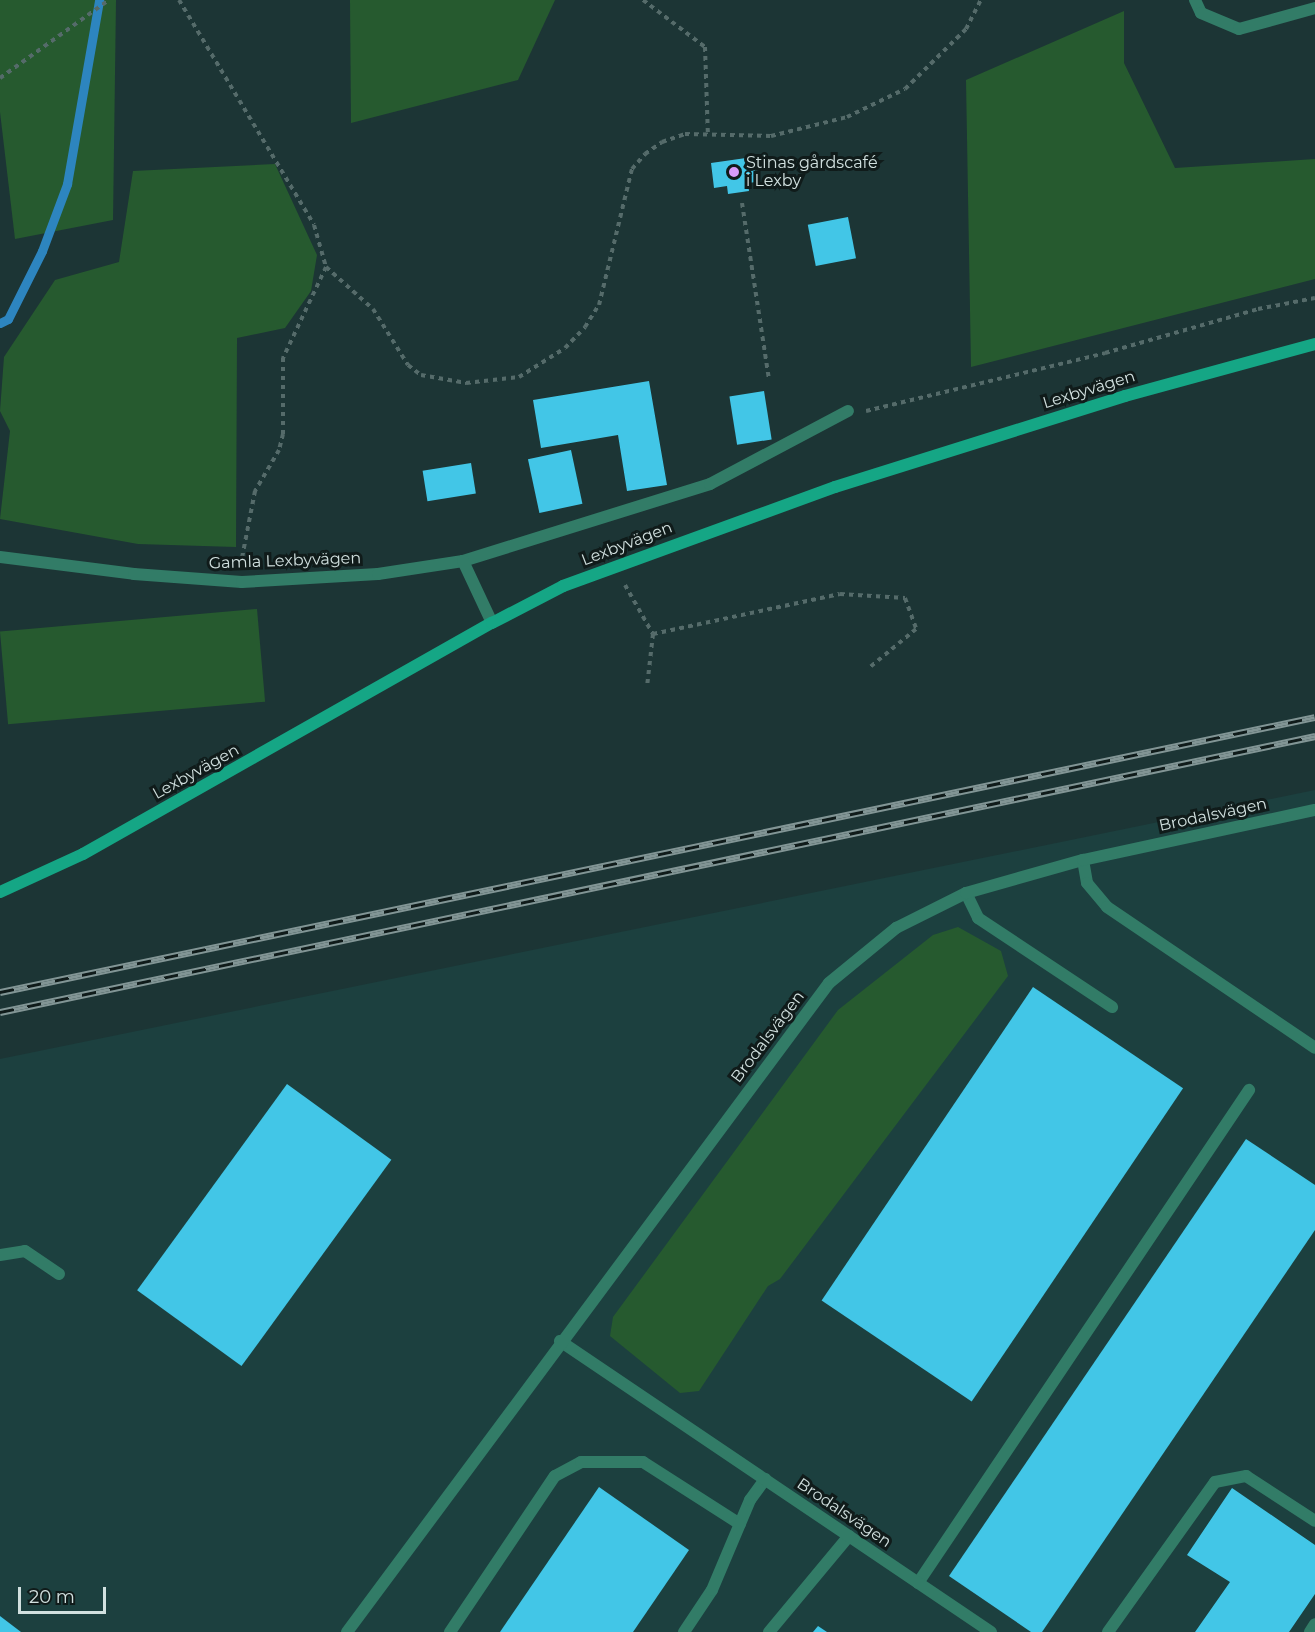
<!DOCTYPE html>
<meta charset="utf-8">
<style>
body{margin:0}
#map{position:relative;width:1315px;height:1632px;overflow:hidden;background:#1c3535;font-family:Montserrat,sans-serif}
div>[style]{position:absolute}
.built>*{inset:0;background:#1c403f}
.green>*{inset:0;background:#265a2f;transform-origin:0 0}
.stream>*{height:9px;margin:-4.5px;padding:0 4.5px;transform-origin:4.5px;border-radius:4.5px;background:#2d85bf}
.building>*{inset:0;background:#42c6e7;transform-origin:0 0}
.path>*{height:4px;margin-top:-2px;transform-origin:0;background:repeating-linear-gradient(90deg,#556b6a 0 4.5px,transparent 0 9px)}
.lane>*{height:12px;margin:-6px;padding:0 6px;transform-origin:6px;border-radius:6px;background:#327c67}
.street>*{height:12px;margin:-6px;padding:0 6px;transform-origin:6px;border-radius:6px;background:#327c67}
.secondary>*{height:12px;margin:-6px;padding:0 6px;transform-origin:6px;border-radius:6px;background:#15a685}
.rail>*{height:7px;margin-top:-3.5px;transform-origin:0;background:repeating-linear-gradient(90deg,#101b1a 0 14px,#829595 0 28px);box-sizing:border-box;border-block:2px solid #829595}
.dots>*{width:16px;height:16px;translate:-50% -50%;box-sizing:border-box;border:3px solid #101b1a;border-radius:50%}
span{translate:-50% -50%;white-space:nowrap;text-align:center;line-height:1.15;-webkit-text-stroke:6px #101b1a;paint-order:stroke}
.poi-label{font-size:16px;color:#d1e0df}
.left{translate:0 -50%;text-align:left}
.street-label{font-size:16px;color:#d1e0df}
.scale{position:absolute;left:18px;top:1587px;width:88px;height:27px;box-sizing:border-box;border:3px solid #d1e0df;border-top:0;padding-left:8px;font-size:18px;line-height:21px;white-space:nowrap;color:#d1e0df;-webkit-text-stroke:4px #101b1a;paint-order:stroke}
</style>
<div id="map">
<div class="built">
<i style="clip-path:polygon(1315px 790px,1315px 1632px,0 1632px,0 1059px)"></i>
</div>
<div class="green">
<i style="clip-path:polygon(0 0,116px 0,113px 220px,15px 239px,0 112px)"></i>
<i style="clip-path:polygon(350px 0,555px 0,518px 80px,351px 123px)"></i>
<i style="clip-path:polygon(1124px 11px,1124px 63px,1175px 168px,1315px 159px,1315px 279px,971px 367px,966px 80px)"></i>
<i style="clip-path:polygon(275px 164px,317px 255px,311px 291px,285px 328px,237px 338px,236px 547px,138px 544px,0 519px,10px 431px,0 411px,4px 357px,55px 280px,119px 262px,133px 171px)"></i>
<i style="left:257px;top:609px;width:93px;height:258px;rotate:85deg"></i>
<i style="clip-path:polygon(958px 927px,1001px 951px,1008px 976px,780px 1279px,768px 1286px,699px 1391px,680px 1393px,610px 1336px,613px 1317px,838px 1010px,933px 935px)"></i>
</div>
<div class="stream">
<i style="left:0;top:323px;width:9px;rotate:-27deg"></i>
<i style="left:8px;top:319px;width:76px;rotate:-63.4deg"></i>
<i style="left:42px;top:251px;width:72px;rotate:-69.5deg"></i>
<i style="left:67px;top:184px;width:187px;rotate:-80.1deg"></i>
</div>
<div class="building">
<i style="clip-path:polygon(753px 157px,756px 182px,748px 183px,749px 191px,728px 194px,727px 186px,714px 188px,711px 163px)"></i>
<i style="left:848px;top:217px;width:42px;height:41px;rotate:79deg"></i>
<i style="clip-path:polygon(649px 381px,667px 485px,627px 491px,618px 435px,541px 448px,533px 400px)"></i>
<i style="left:764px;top:391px;width:49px;height:35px;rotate:81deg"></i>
<i style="left:571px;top:450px;width:55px;height:44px;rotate:78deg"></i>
<i style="left:471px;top:463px;width:31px;height:49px;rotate:81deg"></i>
<i style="left:1033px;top:987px;width:181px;height:378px;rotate:34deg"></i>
<i style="left:287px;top:1084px;width:129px;height:255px;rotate:36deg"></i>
<i style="clip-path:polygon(1246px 1139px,1315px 1185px,1315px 1230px,1042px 1632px,1031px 1632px,949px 1576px)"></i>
<i style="clip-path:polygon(599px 1487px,689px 1550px,633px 1632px,500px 1632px)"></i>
<i style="clip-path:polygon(1232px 1488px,1315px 1545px,1315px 1594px,1289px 1632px,1195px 1632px,1230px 1582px,1187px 1555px)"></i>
<i style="clip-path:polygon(0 1616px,21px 1632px,0 1632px)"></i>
<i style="clip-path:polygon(818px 1626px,827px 1632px,813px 1632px)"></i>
</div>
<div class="path">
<i style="left:179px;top:0;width:262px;rotate:59deg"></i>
<i style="left:314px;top:225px;width:44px;rotate:74.1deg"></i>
<i style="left:326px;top:267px;width:101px;rotate:115.3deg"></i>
<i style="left:283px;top:358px;width:76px;rotate:90deg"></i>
<i style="left:283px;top:434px;width:16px;rotate:104deg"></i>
<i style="left:279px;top:450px;width:48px;rotate:120.3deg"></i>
<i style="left:255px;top:491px;width:73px;rotate:101deg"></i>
<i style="left:643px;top:0;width:78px;rotate:37.2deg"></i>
<i style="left:705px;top:47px;width:89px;rotate:88.1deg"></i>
<i style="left:0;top:78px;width:134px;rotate:-35.6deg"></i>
<i style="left:742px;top:203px;width:178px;rotate:81.3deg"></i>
<i style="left:326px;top:267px;width:63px;rotate:41.8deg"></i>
<i style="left:373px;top:309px;width:66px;rotate:58deg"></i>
<i style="left:408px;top:365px;width:16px;rotate:38deg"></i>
<i style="left:421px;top:375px;width:46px;rotate:10.1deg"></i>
<i style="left:466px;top:383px;width:53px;rotate:-6.5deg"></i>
<i style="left:519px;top:377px;width:54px;rotate:-32.2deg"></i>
<i style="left:565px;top:348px;width:29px;rotate:-46deg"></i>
<i style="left:585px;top:327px;width:26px;rotate:-58deg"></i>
<i style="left:599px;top:305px;width:140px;rotate:-76.4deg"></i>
<i style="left:632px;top:169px;width:20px;rotate:-49deg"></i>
<i style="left:645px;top:154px;width:21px;rotate:-35deg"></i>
<i style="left:662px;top:142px;width:24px;rotate:-19deg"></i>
<i style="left:685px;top:134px;width:86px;rotate:1.3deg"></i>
<i style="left:771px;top:136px;width:78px;rotate:-14deg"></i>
<i style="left:847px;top:117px;width:64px;rotate:-25.8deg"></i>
<i style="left:905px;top:89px;width:86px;rotate:-44.5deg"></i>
<i style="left:966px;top:29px;width:33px;rotate:-63deg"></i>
<i style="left:866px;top:411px;width:246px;rotate:-13.6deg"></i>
<i style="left:1105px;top:353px;width:159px;rotate:-16deg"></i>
<i style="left:1258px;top:309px;width:58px;rotate:-10.9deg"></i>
<i style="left:625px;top:585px;width:56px;rotate:60.3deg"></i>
<i style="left:653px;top:634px;width:53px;rotate:96.5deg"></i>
<i style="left:653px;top:634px;width:191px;rotate:-12.1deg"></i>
<i style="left:840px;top:594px;width:65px;rotate:3.5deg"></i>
<i style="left:905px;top:598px;width:33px;rotate:70deg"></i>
<i style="left:916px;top:629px;width:60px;rotate:140.4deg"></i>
</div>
<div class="lane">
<i style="left:1195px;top:0;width:14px;rotate:65deg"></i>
<i style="left:1201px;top:13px;width:41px;rotate:22.8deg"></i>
<i style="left:1239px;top:29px;width:79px;rotate:-15.4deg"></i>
<i style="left:463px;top:561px;width:259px;rotate:-17.3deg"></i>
<i style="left:710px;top:484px;width:156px;rotate:-27.9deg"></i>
<i style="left:966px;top:893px;width:28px;rotate:64deg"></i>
<i style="left:978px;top:918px;width:161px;rotate:33.6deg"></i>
<i style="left:918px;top:1583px;width:594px;rotate:-56.12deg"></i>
<i style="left:450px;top:1632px;width:188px;rotate:-56.1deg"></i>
<i style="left:555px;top:1476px;width:30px;rotate:-28deg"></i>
<i style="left:581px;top:1462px;width:62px"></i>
<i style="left:643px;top:1462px;width:115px;rotate:32.6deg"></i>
<i style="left:684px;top:1632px;width:50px;rotate:-56.3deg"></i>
<i style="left:712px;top:1590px;width:98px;rotate:-67.1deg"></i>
<i style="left:750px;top:1500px;width:26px;rotate:-54deg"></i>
<i style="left:769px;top:1632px;width:125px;rotate:-50.2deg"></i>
<i style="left:1108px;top:1632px;width:184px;rotate:-54.5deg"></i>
<i style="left:1215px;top:1482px;width:32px;rotate:-11deg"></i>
<i style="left:1246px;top:1476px;width:82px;rotate:33.1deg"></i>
<i style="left:1310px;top:1632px;width:9px;rotate:-58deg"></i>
</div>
<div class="street">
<i style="left:0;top:557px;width:135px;rotate:7.2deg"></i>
<i style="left:134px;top:574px;width:108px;rotate:4.2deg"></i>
<i style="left:242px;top:582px;width:136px;rotate:-3.4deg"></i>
<i style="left:378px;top:574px;width:86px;rotate:-8.7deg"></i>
<i style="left:463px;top:561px;width:68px;rotate:64.9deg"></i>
<i style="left:1083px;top:860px;width:23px;rotate:80deg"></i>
<i style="left:1087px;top:883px;width:31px;rotate:50deg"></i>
<i style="left:1107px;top:907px;width:251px;rotate:34.1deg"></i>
<i style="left:0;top:1255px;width:25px;rotate:-9deg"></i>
<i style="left:25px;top:1251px;width:41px;rotate:34.1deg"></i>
<i style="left:560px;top:1341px;width:520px;rotate:34.03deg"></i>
<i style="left:347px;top:1632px;width:808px;rotate:-53.4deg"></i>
<i style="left:829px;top:983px;width:87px;rotate:-39.4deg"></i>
<i style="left:896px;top:928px;width:78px;rotate:-26.6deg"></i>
<i style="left:966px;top:893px;width:122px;rotate:-15.8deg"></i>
<i style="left:1083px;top:860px;width:237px;rotate:-12.2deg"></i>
</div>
<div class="secondary">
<i style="left:0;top:892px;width:91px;rotate:-24.6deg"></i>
<i style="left:83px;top:854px;width:470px;rotate:-29.5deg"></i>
<i style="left:492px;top:623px;width:80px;rotate:-27.5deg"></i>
<i style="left:563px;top:586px;width:289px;rotate:-20deg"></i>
<i style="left:835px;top:487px;width:304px;rotate:-17.4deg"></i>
<i style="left:1125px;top:396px;width:197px;rotate:-15.3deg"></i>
</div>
<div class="rail">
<i style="left:0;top:992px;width:1343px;rotate:-11.81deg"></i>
<i style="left:0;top:1012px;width:1344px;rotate:-11.85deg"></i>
</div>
<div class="dots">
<i style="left:734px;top:172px;background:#d79bf9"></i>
</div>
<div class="poi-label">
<span class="left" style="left:746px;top:172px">Stinas gårdscafé<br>i Lexby</span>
</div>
<div class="street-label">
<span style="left:1089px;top:390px;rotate:-17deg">Lexbyvägen</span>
<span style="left:627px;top:544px;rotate:-21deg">Lexbyvägen</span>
<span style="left:285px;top:561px;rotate:-2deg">Gamla Lexbyvägen</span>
<span style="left:196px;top:772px;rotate:-29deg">Lexbyvägen</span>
<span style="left:1213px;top:815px;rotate:-12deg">Brodalsvägen</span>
<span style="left:768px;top:1037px;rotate:-53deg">Brodalsvägen</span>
<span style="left:844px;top:1513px;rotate:34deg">Brodalsvägen</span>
</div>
<div class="scale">20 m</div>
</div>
